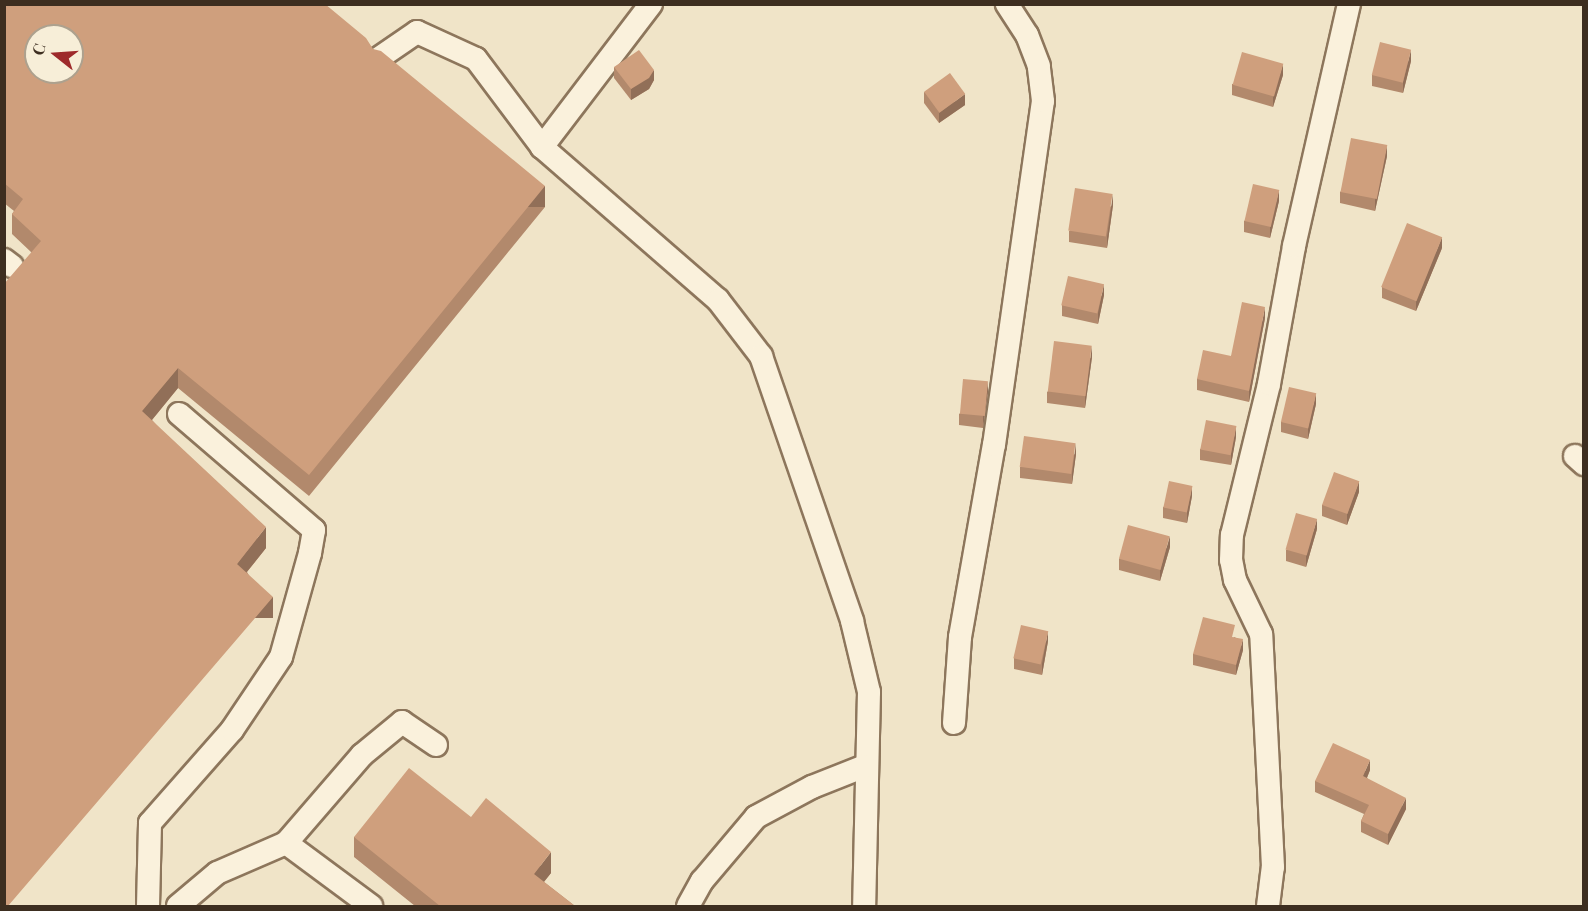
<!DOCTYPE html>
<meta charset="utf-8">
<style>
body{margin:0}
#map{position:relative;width:1588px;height:911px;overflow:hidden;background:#f0e4c8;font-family:"Playfair Display",serif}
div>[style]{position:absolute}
.roads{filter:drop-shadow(2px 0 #8d765c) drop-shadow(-2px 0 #8d765c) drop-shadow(0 2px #8d765c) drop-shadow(0 -2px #8d765c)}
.minor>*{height:22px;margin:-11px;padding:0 11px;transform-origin:11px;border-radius:11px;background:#faf1dc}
.wall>*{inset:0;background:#b2896c}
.shaded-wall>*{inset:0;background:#916f58;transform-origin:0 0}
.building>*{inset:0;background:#cf9f7d;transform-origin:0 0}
span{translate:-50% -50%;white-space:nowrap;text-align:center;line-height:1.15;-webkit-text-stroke:6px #f7eed8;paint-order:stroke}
.frame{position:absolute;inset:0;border:6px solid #3d2e20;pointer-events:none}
.north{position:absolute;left:24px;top:24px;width:60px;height:60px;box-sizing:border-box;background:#f7eed8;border:2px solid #ada18e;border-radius:50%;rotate:287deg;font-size:16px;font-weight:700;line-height:24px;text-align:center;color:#3d2e20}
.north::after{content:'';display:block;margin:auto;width:21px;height:27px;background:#9e2a2b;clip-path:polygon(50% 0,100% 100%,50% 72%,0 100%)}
</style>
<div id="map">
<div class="roads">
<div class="minor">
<i style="left:651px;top:4px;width:180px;rotate:127.3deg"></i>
<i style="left:542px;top:147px;width:233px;rotate:41deg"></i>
<i style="left:718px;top:300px;width:71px;rotate:52.5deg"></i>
<i style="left:761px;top:356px;width:280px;rotate:71deg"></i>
<i style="left:852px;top:621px;width:73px;rotate:76.5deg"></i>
<i style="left:869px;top:692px;width:214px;rotate:91.3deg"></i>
<i style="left:379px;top:58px;width:46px;rotate:-34.4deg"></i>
<i style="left:417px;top:32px;width:65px;rotate:24.6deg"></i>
<i style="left:476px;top:59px;width:110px;rotate:53.1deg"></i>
<i style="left:4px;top:260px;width:10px;rotate:37deg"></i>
<i style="left:1575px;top:456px;width:12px;rotate:42deg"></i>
<i style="left:954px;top:723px;width:86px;rotate:-86deg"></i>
<i style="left:960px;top:637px;width:195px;rotate:-80deg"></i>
<i style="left:994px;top:445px;width:347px;rotate:-81.9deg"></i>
<i style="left:1043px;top:101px;width:35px;rotate:-97deg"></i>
<i style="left:1039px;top:66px;width:33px;rotate:-111deg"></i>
<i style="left:1027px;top:35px;width:37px;rotate:-123deg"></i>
<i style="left:286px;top:843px;width:106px;rotate:36.5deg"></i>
<i style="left:148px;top:906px;width:83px;rotate:-88.6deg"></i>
<i style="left:150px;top:823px;width:124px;rotate:-48.6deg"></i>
<i style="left:232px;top:730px;width:88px;rotate:-56.1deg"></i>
<i style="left:281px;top:657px;width:108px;rotate:-74.4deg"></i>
<i style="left:310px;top:553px;width:23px;rotate:-80deg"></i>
<i style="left:314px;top:530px;width:178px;rotate:-139.3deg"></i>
<i style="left:178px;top:906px;width:51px;rotate:-40.2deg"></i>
<i style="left:217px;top:873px;width:75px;rotate:-23.5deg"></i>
<i style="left:286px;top:843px;width:116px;rotate:-49.2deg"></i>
<i style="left:362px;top:755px;width:52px;rotate:-39.5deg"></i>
<i style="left:402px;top:722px;width:41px;rotate:34.1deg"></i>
<i style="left:688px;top:906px;width:29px;rotate:-61deg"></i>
<i style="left:702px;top:881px;width:84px;rotate:-49.8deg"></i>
<i style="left:756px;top:817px;width:64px;rotate:-28.2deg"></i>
<i style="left:812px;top:787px;width:57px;rotate:-21.6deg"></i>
<i style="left:1268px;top:906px;width:39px;rotate:-83deg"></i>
<i style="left:1273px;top:867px;width:233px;rotate:-92.9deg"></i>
<i style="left:1261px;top:634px;width:60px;rotate:-115.7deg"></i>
<i style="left:1235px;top:580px;width:20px;rotate:-101deg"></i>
<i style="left:1231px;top:560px;width:25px;rotate:-88deg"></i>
<i style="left:1232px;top:535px;width:155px;rotate:-76.2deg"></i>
<i style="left:1269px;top:384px;width:140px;rotate:-79.7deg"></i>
<i style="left:1294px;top:246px;width:248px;rotate:-77.2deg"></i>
</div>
</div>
<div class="wall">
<i style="clip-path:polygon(4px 4px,373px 49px,545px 207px,309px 496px,178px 388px,152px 420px,266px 548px,247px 572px,273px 618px,31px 252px,12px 234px,12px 214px,14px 211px,4px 203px)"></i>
<i style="clip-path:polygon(1411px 61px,1403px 93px,1372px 86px,1372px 75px)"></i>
<i style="clip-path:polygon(614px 67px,654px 80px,649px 89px,631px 100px,614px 78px)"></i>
<i style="clip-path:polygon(1283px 75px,1273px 107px,1232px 95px,1232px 84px)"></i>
<i style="clip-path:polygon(924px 92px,965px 105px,939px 123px,924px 103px)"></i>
<i style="clip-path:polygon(1387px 156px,1375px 211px,1340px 203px,1340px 192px)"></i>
<i style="clip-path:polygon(1279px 201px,1270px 238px,1244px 232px,1244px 221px)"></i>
<i style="clip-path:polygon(1113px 205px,1107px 248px,1069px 242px,1069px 231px)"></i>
<i style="clip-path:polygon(1442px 248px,1416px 311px,1382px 298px,1382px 287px)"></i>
<i style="clip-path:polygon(1104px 295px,1098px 324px,1062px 316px,1062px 305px)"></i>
<i style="clip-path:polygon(1265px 318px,1249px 402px,1197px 390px,1197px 379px,1231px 356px)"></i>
<i style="clip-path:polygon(1092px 357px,1085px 408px,1047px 403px,1047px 392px)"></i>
<i style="clip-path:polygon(988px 392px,983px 428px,959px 425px,959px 414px)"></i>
<i style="clip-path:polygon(1316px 404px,1308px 439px,1281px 432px,1281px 422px)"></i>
<i style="clip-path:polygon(1236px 437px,1231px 465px,1200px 460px,1200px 449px)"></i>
<i style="clip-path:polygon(1076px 454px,1072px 484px,1020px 478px,1020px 467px)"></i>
<i style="clip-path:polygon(1359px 492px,1347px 525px,1322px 516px,1322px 505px)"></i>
<i style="clip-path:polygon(1192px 496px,1187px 523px,1163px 518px,1163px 507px)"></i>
<i style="clip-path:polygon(1317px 529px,1306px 567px,1286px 561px,1286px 550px)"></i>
<i style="clip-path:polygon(1170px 547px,1160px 581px,1119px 570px,1119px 559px)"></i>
<i style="clip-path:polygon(1235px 637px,1243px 650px,1236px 675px,1193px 665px,1193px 654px)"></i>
<i style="clip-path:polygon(1048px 641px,1042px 675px,1014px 669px,1014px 658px)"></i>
<i style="clip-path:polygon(1370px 770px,1367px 778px,1406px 809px,1388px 845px,1361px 832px,1361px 821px,1364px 814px,1315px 792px,1315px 781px)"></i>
<i style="clip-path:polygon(471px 817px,551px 873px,544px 882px,575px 906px,415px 906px,354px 857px,354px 837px)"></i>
</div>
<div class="shaded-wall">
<i style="clip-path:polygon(1411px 50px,1411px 61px,1403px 93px,1403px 82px)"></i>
<i style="clip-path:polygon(1283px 64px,1283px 75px,1273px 107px,1273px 96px)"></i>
<i style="clip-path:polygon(654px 70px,654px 80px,649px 89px,631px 100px,631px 89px)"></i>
<i style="clip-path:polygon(965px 94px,965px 105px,939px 123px,939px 113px)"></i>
<i style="clip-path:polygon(1387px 145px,1387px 156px,1375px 211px,1375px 200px)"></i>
<i style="left:545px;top:186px;width:21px;height:373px;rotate:90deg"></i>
<i style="clip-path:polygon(1279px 190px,1279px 201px,1270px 238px,1270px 227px)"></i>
<i style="clip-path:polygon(1113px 194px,1113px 205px,1107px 248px,1107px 237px)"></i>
<i style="clip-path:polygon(1442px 237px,1442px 248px,1416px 311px,1416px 301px)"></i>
<i style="clip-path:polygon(1104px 284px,1104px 295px,1098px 324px,1098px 313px)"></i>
<i style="clip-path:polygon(1265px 307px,1265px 318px,1249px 402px,1249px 391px)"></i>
<i style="clip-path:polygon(1092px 346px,1092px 357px,1085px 408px,1085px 397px)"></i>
<i style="clip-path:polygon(178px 368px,178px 388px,142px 432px,142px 411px)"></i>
<i style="clip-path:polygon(988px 381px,988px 392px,983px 428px,983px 417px)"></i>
<i style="clip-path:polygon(1316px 393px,1316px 404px,1308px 439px,1308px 428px)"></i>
<i style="clip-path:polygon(1236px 426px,1236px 437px,1231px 465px,1231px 454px)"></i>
<i style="clip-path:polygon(1076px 443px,1076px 454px,1072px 484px,1072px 474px)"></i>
<i style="clip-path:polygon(1359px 481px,1359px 492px,1347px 525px,1347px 514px)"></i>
<i style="clip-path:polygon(1192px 486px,1192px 496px,1187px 523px,1187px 512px)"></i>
<i style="clip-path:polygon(1317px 519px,1317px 529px,1306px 567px,1306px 556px)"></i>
<i style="clip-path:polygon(266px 527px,266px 548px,237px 584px,237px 564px)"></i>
<i style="clip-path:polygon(1170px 536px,1170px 547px,1160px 581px,1160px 570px)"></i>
<i style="left:273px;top:597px;width:21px;height:407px;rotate:90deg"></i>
<i style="clip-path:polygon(1048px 631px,1048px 641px,1042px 675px,1042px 664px)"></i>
<i style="clip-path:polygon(1243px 639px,1243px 650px,1236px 675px,1236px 665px)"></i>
<i style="clip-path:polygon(1370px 760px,1370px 770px,1363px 787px,1363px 776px)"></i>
<i style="clip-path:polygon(1406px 798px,1406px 809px,1388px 845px,1388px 834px)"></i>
<i style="clip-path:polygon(551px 852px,551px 873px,534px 894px,534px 874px)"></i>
</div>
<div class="building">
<i style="clip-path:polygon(evenodd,4px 4px,325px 4px,366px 38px,373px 49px,381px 51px,545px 186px,309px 475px,178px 368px,142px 411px,266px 527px,237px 564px,273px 597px,8px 906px,4px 906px,4px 284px,41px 241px,12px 214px,23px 199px,4px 183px,4px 4px,36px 36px,72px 36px,72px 72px,36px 72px,36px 36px)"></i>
<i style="left:1380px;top:42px;width:32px;height:34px;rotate:14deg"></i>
<i style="clip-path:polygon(639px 50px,654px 70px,649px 78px,631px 89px,614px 67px)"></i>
<i style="left:1242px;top:52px;width:43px;height:34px;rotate:16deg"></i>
<i style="left:950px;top:73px;width:26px;height:32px;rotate:54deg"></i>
<i style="left:1351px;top:138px;width:37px;height:55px;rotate:11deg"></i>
<i style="left:1253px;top:184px;width:27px;height:38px;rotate:13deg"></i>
<i style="left:1075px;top:188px;width:38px;height:43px;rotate:9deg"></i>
<i style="left:1407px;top:223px;width:38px;height:69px;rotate:22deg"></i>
<i style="left:1068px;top:276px;width:37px;height:30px;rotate:13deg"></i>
<i style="clip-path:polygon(1242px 302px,1265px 307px,1249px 391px,1197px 379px,1203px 350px,1231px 356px)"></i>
<i style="left:1054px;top:341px;width:38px;height:51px;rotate:7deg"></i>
<i style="left:963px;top:379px;width:25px;height:35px;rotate:5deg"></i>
<i style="left:1289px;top:387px;width:28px;height:36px;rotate:13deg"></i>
<i style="left:1206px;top:420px;width:31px;height:30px;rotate:11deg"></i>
<i style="left:1024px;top:436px;width:52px;height:31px;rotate:8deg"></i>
<i style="left:1334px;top:472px;width:27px;height:35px;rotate:20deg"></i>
<i style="left:1169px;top:481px;width:24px;height:27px;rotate:12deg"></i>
<i style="left:1296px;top:513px;width:22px;height:38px;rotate:16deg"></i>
<i style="left:1128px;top:525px;width:43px;height:35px;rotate:15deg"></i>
<i style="clip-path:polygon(1203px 617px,1235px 625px,1232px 637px,1243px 639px,1236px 665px,1193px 654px)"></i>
<i style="left:1021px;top:625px;width:28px;height:34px;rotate:13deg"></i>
<i style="clip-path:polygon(1333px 743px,1370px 760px,1363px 776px,1406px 798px,1388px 834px,1361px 821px,1369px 805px,1315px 781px)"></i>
<i style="clip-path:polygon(409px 768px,471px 817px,486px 798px,551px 852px,534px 874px,575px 906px,440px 906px,354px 837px)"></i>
</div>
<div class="frame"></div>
<div class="north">С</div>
</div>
